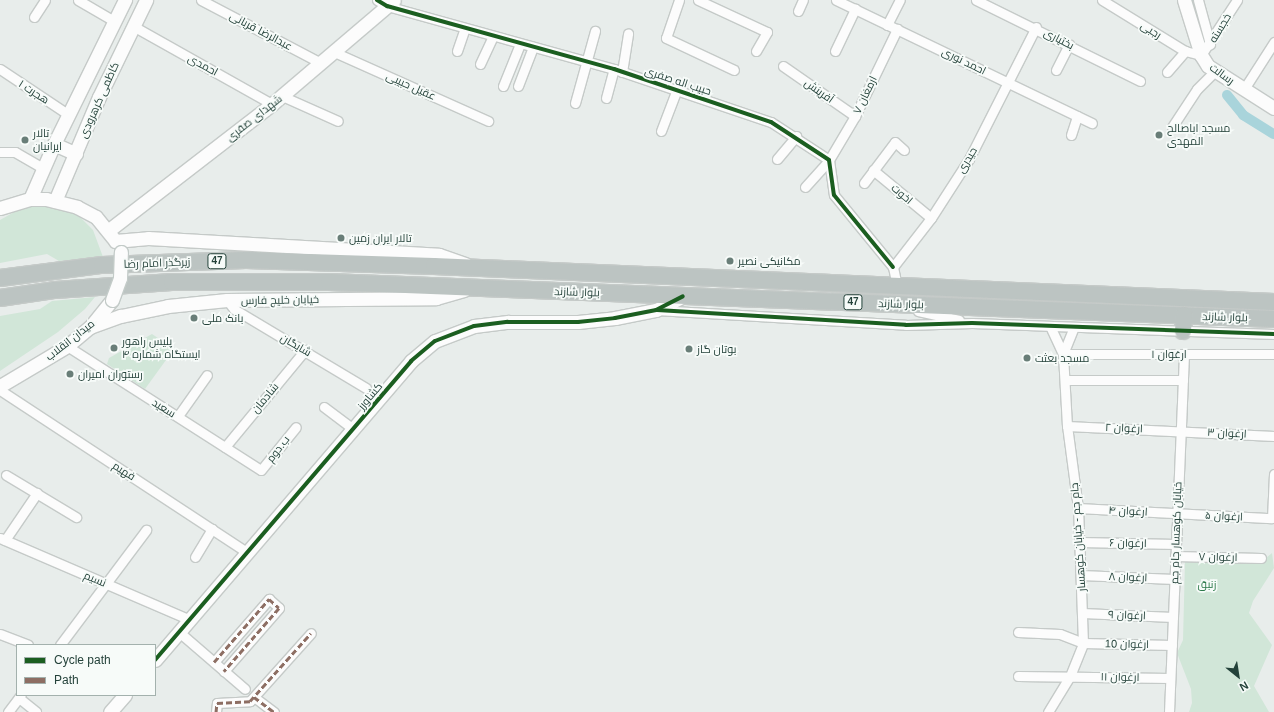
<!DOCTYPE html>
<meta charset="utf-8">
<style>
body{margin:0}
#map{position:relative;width:1274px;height:712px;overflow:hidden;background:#e8edeb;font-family:Helvetica,Cairo,sans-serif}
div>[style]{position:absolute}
.green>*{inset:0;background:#d1e6d8}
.canal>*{height:10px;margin:-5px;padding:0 5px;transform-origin:5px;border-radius:5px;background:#a9d4db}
.roads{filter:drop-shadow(1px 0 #c5cac8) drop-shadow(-1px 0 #c5cac8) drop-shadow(0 1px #c5cac8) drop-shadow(0 -1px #c5cac8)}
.street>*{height:9px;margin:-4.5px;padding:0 4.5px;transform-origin:4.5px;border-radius:4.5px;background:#fcfcfc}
.secondary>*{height:13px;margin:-6.5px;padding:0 6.5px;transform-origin:6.5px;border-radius:6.5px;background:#fcfcfc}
.highway>*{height:16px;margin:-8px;padding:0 8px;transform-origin:8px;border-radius:8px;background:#bcc4c2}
.bridges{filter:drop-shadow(1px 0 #c3cbc8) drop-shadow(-1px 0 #c3cbc8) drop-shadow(0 1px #c3cbc8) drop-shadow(0 -1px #c3cbc8)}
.secondary-bridge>*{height:13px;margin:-6.5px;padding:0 6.5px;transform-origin:6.5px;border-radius:6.5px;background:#fcfcfc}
.quiet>*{height:3px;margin-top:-1.5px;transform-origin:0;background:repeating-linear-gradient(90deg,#8d6e63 0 6px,transparent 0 9px)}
.cycleway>*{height:4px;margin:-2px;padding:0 2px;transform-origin:2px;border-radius:2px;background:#1b5e20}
.dots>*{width:11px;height:11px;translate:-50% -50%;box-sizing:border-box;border:2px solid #f7fbf9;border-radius:50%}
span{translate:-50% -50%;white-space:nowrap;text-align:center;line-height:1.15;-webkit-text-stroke:3.5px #f7fbf9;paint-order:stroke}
.shield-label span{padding:1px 3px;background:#f7fbf9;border:1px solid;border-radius:3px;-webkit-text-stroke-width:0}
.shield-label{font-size:10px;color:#24423a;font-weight:700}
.street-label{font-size:11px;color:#24423a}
.poi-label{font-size:11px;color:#24423a}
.left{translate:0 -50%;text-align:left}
.park-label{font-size:11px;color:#2d7a4b}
.legend{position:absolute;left:16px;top:644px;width:140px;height:52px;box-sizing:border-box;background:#f7fbf9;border:1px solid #a3b1ad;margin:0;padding:5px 7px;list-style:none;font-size:12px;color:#24423a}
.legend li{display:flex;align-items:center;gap:8px;height:20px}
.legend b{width:20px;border:1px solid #a3b1ad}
.north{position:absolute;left:1218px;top:656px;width:40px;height:40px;-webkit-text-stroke:3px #f7fbf9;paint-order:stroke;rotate:150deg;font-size:11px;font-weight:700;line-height:16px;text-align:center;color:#24423a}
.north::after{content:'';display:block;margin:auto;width:14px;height:18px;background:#24423a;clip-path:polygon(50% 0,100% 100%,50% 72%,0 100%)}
</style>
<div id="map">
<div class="green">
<i style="clip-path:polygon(35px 205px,44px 205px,72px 212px,80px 217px,93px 230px,103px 257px,59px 261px,47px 254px,0 263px,0 220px,16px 211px)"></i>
<i style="clip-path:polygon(95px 297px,85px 309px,58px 332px,0 371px,0 316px,40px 309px,52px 301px)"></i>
<i style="clip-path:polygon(152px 334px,174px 349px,145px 389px,107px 364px,109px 358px)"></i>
<i style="clip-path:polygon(1272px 553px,1274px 568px,1253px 601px,1249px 613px,1272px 645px,1254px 686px,1269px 712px,1189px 712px,1192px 703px,1191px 689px,1177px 653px,1183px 640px,1185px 561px,1260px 563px)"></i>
</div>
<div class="canal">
<i style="left:1191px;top:0;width:35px;rotate:75deg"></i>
<i style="left:1227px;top:95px;width:26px;rotate:51deg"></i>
<i style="left:1243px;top:115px;width:36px;rotate:32deg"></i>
</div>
<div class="roads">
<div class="street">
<i style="left:78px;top:0;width:42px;rotate:30.3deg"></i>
<i style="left:201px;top:0;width:136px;rotate:27.7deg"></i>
<i style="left:377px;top:0;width:12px;rotate:31deg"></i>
<i style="left:387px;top:6px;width:236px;rotate:15.5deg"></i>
<i style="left:614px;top:69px;width:166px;rotate:18.7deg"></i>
<i style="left:771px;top:122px;width:69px;rotate:33.2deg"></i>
<i style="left:829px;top:160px;width:35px;rotate:82deg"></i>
<i style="left:834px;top:195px;width:93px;rotate:50.7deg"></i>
<i style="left:679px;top:0;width:40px;rotate:108.9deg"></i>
<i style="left:666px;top:38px;width:75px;rotate:25.2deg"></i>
<i style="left:698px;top:0;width:76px;rotate:24.9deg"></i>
<i style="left:767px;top:32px;width:22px;rotate:120deg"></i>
<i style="left:836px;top:0;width:284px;rotate:25.7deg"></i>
<i style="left:976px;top:0;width:183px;rotate:26.3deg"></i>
<i style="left:1102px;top:0;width:97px;rotate:31.6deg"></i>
<i style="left:1185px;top:51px;width:16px;rotate:14deg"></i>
<i style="left:1201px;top:55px;width:66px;rotate:-56.8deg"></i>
<i style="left:1198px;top:0;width:46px;rotate:74.7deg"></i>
<i style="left:798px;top:11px;width:12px;rotate:-66deg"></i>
<i style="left:34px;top:17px;width:20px;rotate:-57deg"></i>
<i style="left:887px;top:25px;width:28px;rotate:-63deg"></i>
<i style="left:133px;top:26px;width:159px;rotate:29.3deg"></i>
<i style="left:457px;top:51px;width:24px;rotate:-71deg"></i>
<i style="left:835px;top:51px;width:47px;rotate:-64.5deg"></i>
<i style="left:334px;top:52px;width:169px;rotate:24.1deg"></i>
<i style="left:480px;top:64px;width:31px;rotate:-65deg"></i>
<i style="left:783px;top:66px;width:88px;rotate:34.8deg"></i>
<i style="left:0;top:69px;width:83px;rotate:33.7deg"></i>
<i style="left:1056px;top:70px;width:29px;rotate:-63deg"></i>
<i style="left:622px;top:72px;width:39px;rotate:-81deg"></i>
<i style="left:1167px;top:72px;width:28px;rotate:-49deg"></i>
<i style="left:503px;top:86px;width:45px;rotate:-68deg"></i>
<i style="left:518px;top:86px;width:42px;rotate:-69deg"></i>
<i style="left:1244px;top:89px;width:56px;rotate:-57.4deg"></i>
<i style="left:282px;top:96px;width:61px;rotate:24.1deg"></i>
<i style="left:606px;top:98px;width:30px;rotate:-75deg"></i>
<i style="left:575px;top:103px;width:75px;rotate:-74.5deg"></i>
<i style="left:1172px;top:127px;width:45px;rotate:-56.7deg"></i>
<i style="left:1197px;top:89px;width:24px;rotate:-45deg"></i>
<i style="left:661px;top:131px;width:45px;rotate:-69.1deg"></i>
<i style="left:1071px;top:135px;width:20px;rotate:-72deg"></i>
<i style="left:0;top:152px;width:15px"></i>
<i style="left:15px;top:152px;width:32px;rotate:30deg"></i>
<i style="left:777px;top:159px;width:30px;rotate:-50deg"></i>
<i style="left:873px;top:170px;width:75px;rotate:39.6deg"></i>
<i style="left:864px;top:183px;width:51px;rotate:-52.9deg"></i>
<i style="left:895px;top:142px;width:12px;rotate:42deg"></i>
<i style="left:805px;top:187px;width:36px;rotate:-48deg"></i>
<i style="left:829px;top:160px;width:51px;rotate:-59.4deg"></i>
<i style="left:855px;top:116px;width:97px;rotate:-64.2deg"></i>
<i style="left:897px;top:286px;width:19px;rotate:-102deg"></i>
<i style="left:893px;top:267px;width:62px;rotate:-52.2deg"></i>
<i style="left:931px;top:218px;width:70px;rotate:-57.2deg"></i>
<i style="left:969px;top:159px;width:148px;rotate:-63.1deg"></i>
<i style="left:227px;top:300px;width:11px;rotate:52deg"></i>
<i style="left:234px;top:309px;width:154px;rotate:30.9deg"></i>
<i style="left:656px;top:310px;width:250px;rotate:3.4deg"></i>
<i style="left:906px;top:325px;width:66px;rotate:-1.7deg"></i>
<i style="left:972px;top:323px;width:302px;rotate:2.1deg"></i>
<i style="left:918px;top:311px;width:42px;rotate:12.4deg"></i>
<i style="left:67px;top:346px;width:230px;rotate:32.6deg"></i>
<i style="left:261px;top:470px;width:55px;rotate:-50.9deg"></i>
<i style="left:1063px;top:354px;width:211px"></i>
<i style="left:1063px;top:354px;width:29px;rotate:-68deg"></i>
<i style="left:1065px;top:380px;width:118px"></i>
<i style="left:0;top:390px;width:295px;rotate:33.3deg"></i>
<i style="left:324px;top:407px;width:36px;rotate:37deg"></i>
<i style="left:178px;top:416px;width:50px;rotate:-54.7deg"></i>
<i style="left:1067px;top:426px;width:207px;rotate:2.8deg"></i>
<i style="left:225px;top:447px;width:126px;rotate:-50.5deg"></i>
<i style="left:6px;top:475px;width:82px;rotate:31deg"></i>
<i style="left:1078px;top:508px;width:194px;rotate:3deg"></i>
<i style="left:1272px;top:518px;width:44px;rotate:-87.4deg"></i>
<i style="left:0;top:538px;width:207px;rotate:23.3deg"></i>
<i style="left:5px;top:540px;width:57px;rotate:-55.8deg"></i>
<i style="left:1080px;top:542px;width:96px;rotate:1.2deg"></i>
<i style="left:1175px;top:556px;width:86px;rotate:1.3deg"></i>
<i style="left:195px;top:557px;width:33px;rotate:-59deg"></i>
<i style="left:1081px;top:575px;width:93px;rotate:2.5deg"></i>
<i style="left:1082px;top:613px;width:91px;rotate:2.5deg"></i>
<i style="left:179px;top:632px;width:87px;rotate:40.8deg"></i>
<i style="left:1018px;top:632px;width:42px;rotate:2.7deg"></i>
<i style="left:1060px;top:634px;width:25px;rotate:21deg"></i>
<i style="left:1083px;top:643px;width:89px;rotate:1.3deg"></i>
<i style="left:0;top:634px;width:30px;rotate:21deg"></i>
<i style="left:60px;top:645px;width:144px;rotate:-53.2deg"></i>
<i style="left:214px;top:662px;width:84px;rotate:-48.9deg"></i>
<i style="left:269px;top:599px;width:13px;rotate:42deg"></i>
<i style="left:279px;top:608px;width:84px;rotate:131.1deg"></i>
<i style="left:1018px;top:676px;width:152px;rotate:0.8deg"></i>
<i style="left:254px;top:697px;width:25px;rotate:37deg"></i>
<i style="left:19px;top:698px;width:22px;rotate:39deg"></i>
<i style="left:8px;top:712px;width:21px;rotate:-53deg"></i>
<i style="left:216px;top:712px;width:9px;rotate:-84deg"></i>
<i style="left:217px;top:703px;width:33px;rotate:-3deg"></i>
<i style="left:250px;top:701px;width:91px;rotate:-48.1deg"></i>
<i style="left:1048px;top:712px;width:42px;rotate:-58.6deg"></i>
<i style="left:1070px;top:676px;width:35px;rotate:-68deg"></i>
<i style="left:1083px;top:643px;width:135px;rotate:-92.1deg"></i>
<i style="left:1078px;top:508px;width:83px;rotate:-97.6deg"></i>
<i style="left:1067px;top:426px;width:72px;rotate:-93.2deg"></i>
<i style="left:1063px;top:354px;width:31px;rotate:-115deg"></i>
<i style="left:1169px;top:712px;width:358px;rotate:-87.6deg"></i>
</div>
<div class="secondary">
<i style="left:1184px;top:0;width:58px;rotate:72.8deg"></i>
<i style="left:1201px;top:55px;width:13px;rotate:58deg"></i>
<i style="left:1208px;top:66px;width:78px;rotate:32.5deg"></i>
<i style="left:54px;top:144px;width:24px;rotate:24deg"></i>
<i style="left:30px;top:199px;width:60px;rotate:-66.4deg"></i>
<i style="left:54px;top:144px;width:161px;rotate:-63.8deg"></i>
<i style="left:55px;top:201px;width:113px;rotate:-67.1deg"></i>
<i style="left:99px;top:97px;width:108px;rotate:-64.1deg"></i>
<i style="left:0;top:208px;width:31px;rotate:-17deg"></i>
<i style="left:30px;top:199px;width:16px"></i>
<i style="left:46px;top:199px;width:32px;rotate:14deg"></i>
<i style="left:77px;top:207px;width:21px;rotate:28deg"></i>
<i style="left:96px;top:217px;width:27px;rotate:51deg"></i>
<i style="left:109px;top:230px;width:206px;rotate:-37.7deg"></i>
<i style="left:272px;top:104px;width:160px;rotate:-40.4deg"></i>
<i style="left:115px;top:241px;width:33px;rotate:-5deg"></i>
<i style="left:148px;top:238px;width:291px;rotate:3.3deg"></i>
<i style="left:439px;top:255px;width:28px;rotate:19deg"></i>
<i style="left:90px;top:327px;width:33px;rotate:-20deg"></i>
<i style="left:121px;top:316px;width:48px;rotate:-12deg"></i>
<i style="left:168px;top:306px;width:59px;rotate:-5.8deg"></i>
<i style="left:227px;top:300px;width:209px;rotate:-0.5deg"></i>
<i style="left:436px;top:298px;width:29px;rotate:-16deg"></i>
<i style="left:0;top:386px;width:78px;rotate:-30.8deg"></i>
<i style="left:67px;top:346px;width:30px;rotate:-40deg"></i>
<i style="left:90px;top:327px;width:35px;rotate:-51deg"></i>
<i style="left:155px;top:660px;width:394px;rotate:-49.4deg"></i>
<i style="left:411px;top:361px;width:31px;rotate:-40deg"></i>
<i style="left:435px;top:341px;width:42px;rotate:-21deg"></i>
<i style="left:474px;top:326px;width:34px;rotate:-7deg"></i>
<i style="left:508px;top:322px;width:70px"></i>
<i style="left:578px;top:322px;width:37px;rotate:-6deg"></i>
<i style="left:615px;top:318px;width:42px;rotate:-11deg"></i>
<i style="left:656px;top:310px;width:30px;rotate:-27deg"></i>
<i style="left:110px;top:712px;width:23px;rotate:-49deg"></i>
</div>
<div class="highway">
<i style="left:0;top:278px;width:103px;rotate:-7.3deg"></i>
<i style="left:102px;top:265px;width:144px;rotate:-2deg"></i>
<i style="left:246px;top:260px;width:188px;rotate:1.8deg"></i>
<i style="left:434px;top:266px;width:841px;rotate:2.45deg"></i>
<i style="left:0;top:298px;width:56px;rotate:-8.3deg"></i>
<i style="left:55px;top:290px;width:117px;rotate:-3.9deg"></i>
<i style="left:172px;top:282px;width:157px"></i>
<i style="left:329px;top:282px;width:946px;rotate:2.24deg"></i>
<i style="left:1183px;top:331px;width:16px;rotate:-86deg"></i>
</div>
</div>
<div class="bridges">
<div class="secondary-bridge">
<i style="left:112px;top:300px;width:23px;rotate:-70deg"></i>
<i style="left:120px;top:278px;width:26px;rotate:-88deg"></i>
</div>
</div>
<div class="quiet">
<i style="left:214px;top:662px;width:84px;rotate:-48.9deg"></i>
<i style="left:269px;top:599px;width:13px;rotate:42deg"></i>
<i style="left:279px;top:608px;width:84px;rotate:131.1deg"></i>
<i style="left:254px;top:697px;width:25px;rotate:37deg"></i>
<i style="left:216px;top:712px;width:9px;rotate:-84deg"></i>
<i style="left:217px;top:703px;width:33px;rotate:-3deg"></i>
<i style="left:250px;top:701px;width:91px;rotate:-48.1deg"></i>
</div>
<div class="cycleway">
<i style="left:377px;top:0;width:12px;rotate:31deg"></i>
<i style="left:387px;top:6px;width:236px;rotate:15.5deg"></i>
<i style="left:614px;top:69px;width:166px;rotate:18.7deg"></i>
<i style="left:771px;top:122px;width:69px;rotate:33.2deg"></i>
<i style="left:829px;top:160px;width:35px;rotate:82deg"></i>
<i style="left:834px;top:195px;width:93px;rotate:50.7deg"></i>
<i style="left:657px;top:310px;width:249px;rotate:3.4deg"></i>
<i style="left:906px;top:325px;width:66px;rotate:-1.7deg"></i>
<i style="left:972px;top:323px;width:302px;rotate:2.1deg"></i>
<i style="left:155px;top:660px;width:394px;rotate:-49.4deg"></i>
<i style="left:411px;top:361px;width:31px;rotate:-40deg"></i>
<i style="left:435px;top:341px;width:42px;rotate:-21deg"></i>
<i style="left:474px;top:326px;width:34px;rotate:-7deg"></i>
<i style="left:508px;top:322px;width:70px"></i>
<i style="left:578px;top:322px;width:37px;rotate:-6deg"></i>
<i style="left:615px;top:318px;width:42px;rotate:-11deg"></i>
<i style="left:656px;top:310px;width:30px;rotate:-27deg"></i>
</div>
<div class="dots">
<i style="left:1159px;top:135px;background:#697e78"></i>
<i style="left:25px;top:140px;background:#697e78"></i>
<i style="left:341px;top:238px;background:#697e78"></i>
<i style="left:730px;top:261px;background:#697e78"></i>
<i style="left:194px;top:318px;background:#697e78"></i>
<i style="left:114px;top:348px;background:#697e78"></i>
<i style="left:689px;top:349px;background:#697e78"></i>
<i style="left:1027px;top:358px;background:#697e78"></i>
<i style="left:70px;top:374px;background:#697e78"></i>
</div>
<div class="shield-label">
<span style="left:217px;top:261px">47</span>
<span style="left:853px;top:302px">47</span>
</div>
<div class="street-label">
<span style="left:1220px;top:28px;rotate:-59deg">خجسته</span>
<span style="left:1151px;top:30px;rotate:32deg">رجبی</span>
<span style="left:261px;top:31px;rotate:28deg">عبدالرضا قربانی</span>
<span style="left:1059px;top:39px;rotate:27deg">بختیاری</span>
<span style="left:964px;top:61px;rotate:26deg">احمد نوری</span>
<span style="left:203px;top:65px;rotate:29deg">احمدی</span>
<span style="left:1222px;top:74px;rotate:36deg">رسالت</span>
<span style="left:678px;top:81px;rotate:18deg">حبیب اله صفری</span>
<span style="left:411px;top:86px;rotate:24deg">عقیل حبیبی</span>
<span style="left:819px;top:91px;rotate:35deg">آفرینش</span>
<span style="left:34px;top:92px;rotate:33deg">هجرت ۱</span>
<span style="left:865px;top:95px;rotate:-64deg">ارمغان ۷</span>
<span style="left:99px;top:100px;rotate:-66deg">کاظمی کرهرودی</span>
<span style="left:254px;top:118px;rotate:-38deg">شهدای صفری</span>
<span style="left:967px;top:160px;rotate:-59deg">حیدری</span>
<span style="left:902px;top:194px;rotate:40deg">اخوت</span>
<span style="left:157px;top:263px;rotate:-2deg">زیرگذر امام رضا</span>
<span style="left:577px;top:292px;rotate:2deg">بلوار شازند</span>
<span style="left:280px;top:300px;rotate:-1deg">خیابان خلیج فارس</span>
<span style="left:901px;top:304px;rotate:2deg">بلوار شازند</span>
<span style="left:1225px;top:317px;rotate:2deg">بلوار شازند</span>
<span style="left:70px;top:340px;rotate:-38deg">میدان انقلاب</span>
<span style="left:296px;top:345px;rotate:30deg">شایگان</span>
<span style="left:1169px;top:354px">ارغوان ۱</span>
<span style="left:370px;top:396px;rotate:-50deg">کشاورز</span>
<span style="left:265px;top:398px;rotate:-50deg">شادمان</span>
<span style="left:164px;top:408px;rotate:32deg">سعید</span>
<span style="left:1124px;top:428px;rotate:2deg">ارغوان ۲</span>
<span style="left:1227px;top:433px;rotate:3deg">ارغوان ۳</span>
<span style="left:278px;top:449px;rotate:-52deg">ب.دوم</span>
<span style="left:124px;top:471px;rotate:33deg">فهیم</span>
<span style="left:1128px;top:511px;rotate:3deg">ارغوان ۴</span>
<span style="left:1224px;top:516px;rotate:3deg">ارغوان ۵</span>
<span style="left:1176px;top:533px;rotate:-88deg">خیابان کوهسار جام جم</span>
<span style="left:1078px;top:537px;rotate:-94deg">جام جم - خیابان کوهسار</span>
<span style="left:1128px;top:543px;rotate:1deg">ارغوان ۶</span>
<span style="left:1218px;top:557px;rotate:1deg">ارغوان ۷</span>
<span style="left:1128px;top:577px;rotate:2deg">ارغوان ۸</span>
<span style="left:95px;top:579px;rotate:23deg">نسیم</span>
<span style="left:1127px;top:615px;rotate:2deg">ارغوان ۹</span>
<span style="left:1127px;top:644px;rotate:1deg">ارغوان 10</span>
<span style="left:1120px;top:677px;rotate:1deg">ارغوان ۱۱</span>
</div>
<div class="poi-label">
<span class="left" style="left:1167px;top:135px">مسجد اباصالح<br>المهدی</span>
<span class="left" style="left:33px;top:140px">تالار<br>ایرانیان</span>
<span class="left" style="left:349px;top:238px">تالار ایران زمین</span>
<span class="left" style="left:738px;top:261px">مکانیکی نصیر</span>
<span class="left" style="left:202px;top:318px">بانک ملی</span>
<span class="left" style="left:122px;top:348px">پلیس راهور<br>ایستگاه شماره ۴</span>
<span class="left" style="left:697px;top:349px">بوتان گاز</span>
<span class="left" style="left:1035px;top:358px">مسجد بعثت</span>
<span class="left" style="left:78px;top:374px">رستوران امیران</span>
</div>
<div class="park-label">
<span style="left:1207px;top:584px">زنبق</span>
</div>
<ul class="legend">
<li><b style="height:5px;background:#1b5e20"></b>Cycle path</li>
<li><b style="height:5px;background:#8d6e63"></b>Path</li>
</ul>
<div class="north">N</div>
</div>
